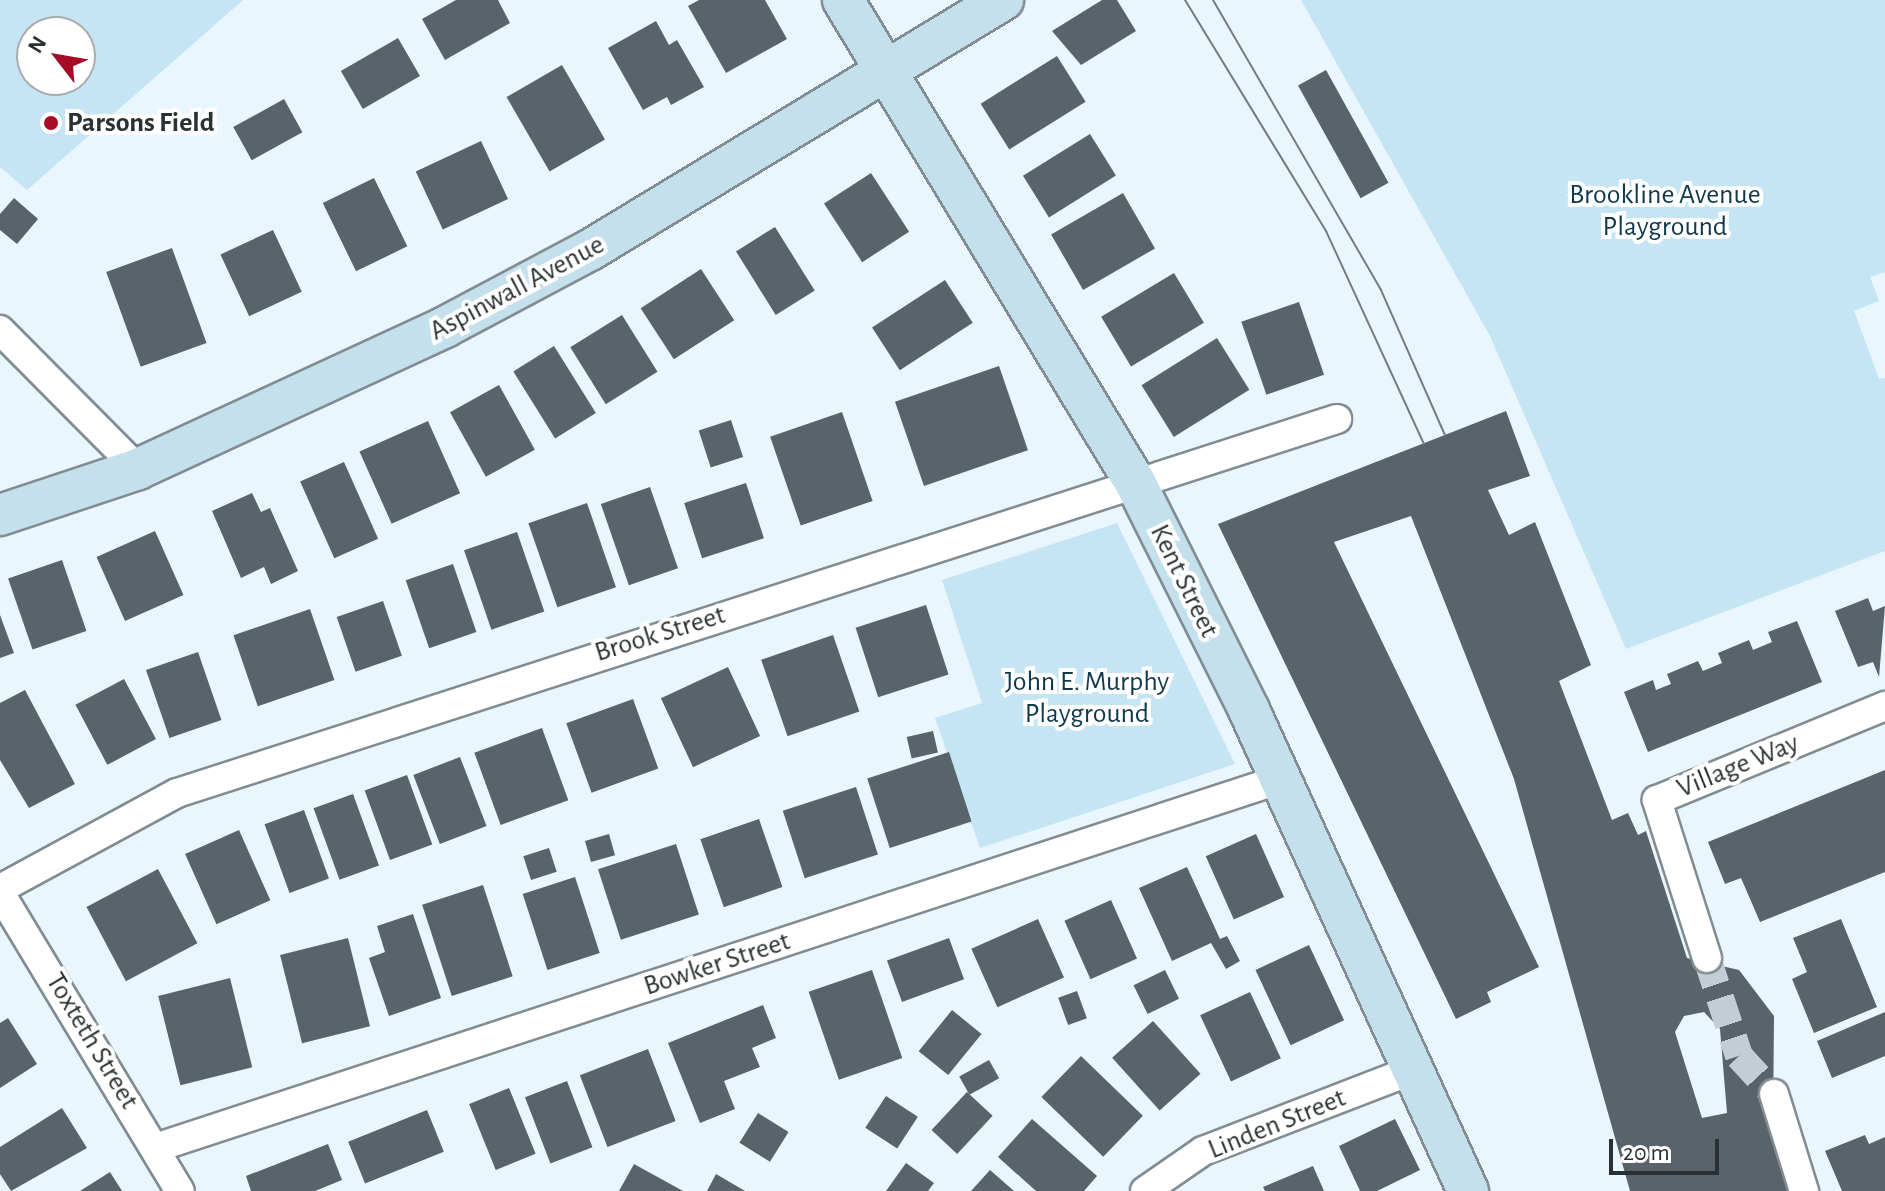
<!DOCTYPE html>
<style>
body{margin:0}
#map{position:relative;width:1885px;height:1191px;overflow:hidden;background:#e9f6fd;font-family:"Alegreya Sans",sans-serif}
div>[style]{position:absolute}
.green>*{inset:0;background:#c5e4f4}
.building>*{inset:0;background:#58636a;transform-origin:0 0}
.street-tunnel>*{height:28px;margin-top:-14px;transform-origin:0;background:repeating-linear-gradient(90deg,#c3ced4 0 28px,transparent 0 42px)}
.roads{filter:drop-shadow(2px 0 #818c93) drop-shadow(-2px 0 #818c93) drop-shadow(0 2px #818c93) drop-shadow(0 -2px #818c93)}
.street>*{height:28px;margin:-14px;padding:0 14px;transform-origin:14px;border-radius:14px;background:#fff}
.secondary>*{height:40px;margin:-20px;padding:0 20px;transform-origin:20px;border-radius:20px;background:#c4e0ec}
.tram>*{height:2px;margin:-1px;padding:0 1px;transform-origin:1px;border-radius:1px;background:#747c80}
.dots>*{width:22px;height:22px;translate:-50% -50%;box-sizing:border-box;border:4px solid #fff;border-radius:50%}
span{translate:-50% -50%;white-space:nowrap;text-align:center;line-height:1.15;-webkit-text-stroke:8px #fff;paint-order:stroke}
.poi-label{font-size:28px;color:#2b3032;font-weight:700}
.left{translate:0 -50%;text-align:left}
.park-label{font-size:28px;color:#10394c}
.street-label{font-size:28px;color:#2b3032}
.north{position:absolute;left:16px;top:16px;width:80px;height:80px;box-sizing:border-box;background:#fff;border:2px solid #aaacad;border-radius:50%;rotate:301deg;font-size:22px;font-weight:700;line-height:32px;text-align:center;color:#2b3032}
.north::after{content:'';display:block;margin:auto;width:28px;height:36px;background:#a60c26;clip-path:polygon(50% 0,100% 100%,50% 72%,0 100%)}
.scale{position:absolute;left:1609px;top:1139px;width:110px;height:36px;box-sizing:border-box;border:4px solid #2b3032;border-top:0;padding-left:10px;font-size:24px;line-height:28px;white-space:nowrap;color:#2b3032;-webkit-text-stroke:6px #fff;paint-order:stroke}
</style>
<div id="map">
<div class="green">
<i style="clip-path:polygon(evenodd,0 0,243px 0,27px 190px,0 167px,0 0,32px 32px,80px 32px,80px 80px,32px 80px,32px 32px)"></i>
<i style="clip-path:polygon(1301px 0,1885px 0,1885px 272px,1870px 277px,1879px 301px,1854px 311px,1879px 379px,1885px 378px,1885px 551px,1626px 649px,1490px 336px)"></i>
<i style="clip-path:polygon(1117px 523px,1235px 764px,980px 848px,935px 718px,982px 703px,942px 580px)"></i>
</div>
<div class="building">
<i style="clip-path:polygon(456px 0,498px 0,510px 23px,445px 60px,422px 19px)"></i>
<i style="clip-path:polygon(699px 0,765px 0,787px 39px,726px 73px,688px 6px)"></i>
<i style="clip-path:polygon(1102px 0,1117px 0,1136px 31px,1081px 65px,1052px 31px)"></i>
<i style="clip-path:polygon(656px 21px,669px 45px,677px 40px,704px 87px,671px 105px,667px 97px,643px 110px,608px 48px)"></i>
<i style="left:398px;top:38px;width:44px;height:66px;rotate:60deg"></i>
<i style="left:1057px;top:56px;width:54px;height:90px;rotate:58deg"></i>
<i style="left:562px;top:65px;width:86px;height:64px;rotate:60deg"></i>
<i style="left:1326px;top:70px;width:129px;height:32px;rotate:61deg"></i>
<i style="left:284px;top:99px;width:38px;height:58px;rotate:61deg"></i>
<i style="left:1090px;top:134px;width:49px;height:79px;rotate:58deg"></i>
<i style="left:481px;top:141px;width:64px;height:72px;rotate:65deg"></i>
<i style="left:871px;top:173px;width:70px;height:56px;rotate:57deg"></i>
<i style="left:374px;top:178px;width:76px;height:57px;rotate:64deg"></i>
<i style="left:1123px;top:193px;width:64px;height:83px;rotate:60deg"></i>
<i style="clip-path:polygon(14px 198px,38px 219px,17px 244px,0 230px,0 214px)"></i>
<i style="left:775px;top:227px;width:75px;height:46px;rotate:58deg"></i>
<i style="left:273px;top:230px;width:68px;height:58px;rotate:65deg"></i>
<i style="left:172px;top:248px;width:101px;height:70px;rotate:70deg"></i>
<i style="left:701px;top:269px;width:61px;height:72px;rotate:57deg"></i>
<i style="left:1174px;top:273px;width:58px;height:85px;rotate:59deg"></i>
<i style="left:945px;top:280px;width:51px;height:87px;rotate:57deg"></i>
<i style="left:1299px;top:302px;width:77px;height:61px;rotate:71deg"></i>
<i style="left:622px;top:315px;width:67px;height:61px;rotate:58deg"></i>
<i style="left:1217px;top:338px;width:61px;height:89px;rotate:58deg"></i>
<i style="left:554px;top:346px;width:79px;height:48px;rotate:58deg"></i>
<i style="left:999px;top:366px;width:89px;height:110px;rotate:71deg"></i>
<i style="left:499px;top:385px;width:74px;height:56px;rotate:61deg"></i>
<i style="clip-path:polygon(evenodd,1506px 411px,1530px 476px,1488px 490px,1509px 535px,1535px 522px,1591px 665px,1559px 681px,1612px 820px,1628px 813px,1638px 835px,1646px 831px,1687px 958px,1739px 970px,1774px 1016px,1773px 1123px,1788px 1191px,1630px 1191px,1514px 779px,1411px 516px,1334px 542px,1539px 967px,1487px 992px,1491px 1002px,1456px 1019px,1218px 524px,1506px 411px,1704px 1012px,1720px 1029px,1727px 1113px,1702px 1118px,1675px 1032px,1684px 1016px,1704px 1012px)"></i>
<i style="left:842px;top:412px;width:94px;height:76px;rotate:71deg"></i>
<i style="left:731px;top:420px;width:39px;height:34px;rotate:72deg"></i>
<i style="left:428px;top:421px;width:79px;height:75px;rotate:66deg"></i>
<i style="left:344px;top:462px;width:84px;height:48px;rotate:66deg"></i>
<i style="left:746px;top:483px;width:58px;height:65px;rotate:72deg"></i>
<i style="left:650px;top:487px;width:86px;height:52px;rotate:71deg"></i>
<i style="clip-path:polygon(252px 493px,261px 512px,270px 508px,298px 571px,271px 584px,264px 567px,241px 578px,212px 511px)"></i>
<i style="left:587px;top:503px;width:89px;height:62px;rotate:71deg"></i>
<i style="left:155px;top:531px;width:70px;height:64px;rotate:66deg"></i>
<i style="left:517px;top:532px;width:84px;height:56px;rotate:71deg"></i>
<i style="left:62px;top:560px;width:75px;height:57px;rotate:71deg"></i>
<i style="left:453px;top:564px;width:72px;height:50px;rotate:71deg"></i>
<i style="clip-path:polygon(1868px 598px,1873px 611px,1885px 606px,1879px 677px,1873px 662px,1858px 667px,1835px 611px)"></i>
<i style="left:383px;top:601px;width:58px;height:49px;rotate:71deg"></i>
<i style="left:926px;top:605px;width:73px;height:74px;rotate:72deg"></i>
<i style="left:310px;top:609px;width:75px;height:81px;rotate:71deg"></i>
<i style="clip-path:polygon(0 615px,14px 653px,0 658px)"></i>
<i style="clip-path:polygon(1797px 621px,1822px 682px,1648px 752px,1624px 692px,1653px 680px,1656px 690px,1671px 684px,1667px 674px,1698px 661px,1703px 671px,1722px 663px,1718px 653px,1749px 640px,1753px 650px,1772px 642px,1768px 632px)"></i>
<i style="left:833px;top:635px;width:81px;height:76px;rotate:71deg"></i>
<i style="left:198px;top:652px;width:72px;height:55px;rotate:71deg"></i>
<i style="left:728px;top:667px;width:76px;height:74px;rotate:65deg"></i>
<i style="left:124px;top:679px;width:68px;height:55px;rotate:62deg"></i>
<i style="clip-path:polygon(25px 690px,75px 784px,29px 808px,0 760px,0 703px)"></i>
<i style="left:633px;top:699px;width:74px;height:71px;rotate:70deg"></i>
<i style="left:542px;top:728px;width:77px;height:72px;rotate:70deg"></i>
<i style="left:933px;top:731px;width:22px;height:27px;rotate:77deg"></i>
<i style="left:949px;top:752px;width:73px;height:86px;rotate:72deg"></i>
<i style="left:460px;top:757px;width:74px;height:50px;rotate:69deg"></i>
<i style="clip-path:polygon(1885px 770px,1885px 872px,1760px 922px,1741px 878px,1725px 884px,1708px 842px)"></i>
<i style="left:407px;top:775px;width:74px;height:45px;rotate:70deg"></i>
<i style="left:856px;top:787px;width:71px;height:77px;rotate:72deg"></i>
<i style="left:353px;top:794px;width:76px;height:42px;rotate:70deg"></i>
<i style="left:304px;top:810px;width:73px;height:42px;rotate:70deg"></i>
<i style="left:759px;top:819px;width:72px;height:62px;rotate:71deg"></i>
<i style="left:239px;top:830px;width:77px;height:59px;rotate:66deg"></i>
<i style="left:609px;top:834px;width:22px;height:25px;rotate:74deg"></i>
<i style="left:1256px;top:834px;width:69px;height:55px;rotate:66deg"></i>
<i style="left:676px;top:844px;width:74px;height:82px;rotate:72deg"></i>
<i style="left:549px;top:848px;width:25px;height:27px;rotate:72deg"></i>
<i style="clip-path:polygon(1187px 867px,1220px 939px,1227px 936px,1240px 961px,1226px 969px,1211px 943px,1172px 961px,1139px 888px)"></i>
<i style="left:158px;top:869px;width:84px;height:81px;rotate:62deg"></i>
<i style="left:575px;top:877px;width:80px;height:55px;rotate:72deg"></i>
<i style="left:483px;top:885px;width:96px;height:64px;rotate:72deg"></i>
<i style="left:1111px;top:900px;width:64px;height:51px;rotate:66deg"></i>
<i style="clip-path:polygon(413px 914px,441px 998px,389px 1016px,369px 958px,385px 952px,377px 926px)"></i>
<i style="left:1038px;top:919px;width:64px;height:73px;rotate:66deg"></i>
<i style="clip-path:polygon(1841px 919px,1877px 1007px,1814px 1033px,1792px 979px,1807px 972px,1793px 938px)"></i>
<i style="left:348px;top:938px;width:91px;height:70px;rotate:76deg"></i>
<i style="left:949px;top:938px;width:44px;height:66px;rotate:70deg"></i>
<i style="left:1309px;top:945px;width:83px;height:59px;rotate:65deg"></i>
<i style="left:872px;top:970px;width:93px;height:67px;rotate:71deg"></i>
<i style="left:1165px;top:970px;width:32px;height:35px;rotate:64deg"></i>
<i style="left:230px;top:978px;width:92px;height:74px;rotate:76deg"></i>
<i style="left:1077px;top:991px;width:29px;height:20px;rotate:70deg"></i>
<i style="left:1250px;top:992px;width:73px;height:55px;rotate:65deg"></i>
<i style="clip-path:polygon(763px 1005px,776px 1038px,752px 1048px,760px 1067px,724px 1081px,735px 1109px,700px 1123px,668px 1043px)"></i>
<i style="left:952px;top:1010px;width:38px;height:53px;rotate:39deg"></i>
<i style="clip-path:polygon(1885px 1012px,1885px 1056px,1832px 1078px,1817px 1041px)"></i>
<i style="clip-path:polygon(8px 1018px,37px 1064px,0 1088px,0 1023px)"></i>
<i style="left:1153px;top:1021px;width:71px;height:55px;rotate:48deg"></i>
<i style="left:648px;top:1049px;width:77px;height:73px;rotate:69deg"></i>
<i style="left:1081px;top:1056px;width:86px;height:57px;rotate:44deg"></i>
<i style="left:989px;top:1060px;width:21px;height:34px;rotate:61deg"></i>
<i style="left:567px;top:1081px;width:71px;height:45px;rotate:69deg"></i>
<i style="left:509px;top:1088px;width:71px;height:43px;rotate:68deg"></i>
<i style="left:967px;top:1092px;width:35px;height:52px;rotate:43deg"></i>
<i style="left:886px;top:1096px;width:38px;height:38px;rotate:33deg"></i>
<i style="clip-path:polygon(62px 1108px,87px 1148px,11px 1191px,0 1174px,0 1147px)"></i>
<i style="left:427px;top:1110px;width:45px;height:85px;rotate:68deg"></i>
<i style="left:758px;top:1113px;width:36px;height:35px;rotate:32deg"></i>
<i style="clip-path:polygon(1032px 1119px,1097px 1176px,1084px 1191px,1036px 1191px,998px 1157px)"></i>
<i style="clip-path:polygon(1395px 1119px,1420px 1170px,1377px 1191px,1360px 1191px,1339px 1146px)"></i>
<i style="clip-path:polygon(1865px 1135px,1869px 1144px,1885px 1137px,1885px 1191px,1842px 1191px,1825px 1151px)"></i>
<i style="clip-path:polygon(328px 1144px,342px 1180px,315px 1191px,251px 1191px,246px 1176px)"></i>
<i style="clip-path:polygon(906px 1163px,934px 1183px,928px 1191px,886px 1191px)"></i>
<i style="clip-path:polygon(634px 1164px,683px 1191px,619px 1191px)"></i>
<i style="clip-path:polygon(1313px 1166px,1324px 1191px,1265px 1191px,1263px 1187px)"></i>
<i style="clip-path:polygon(990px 1170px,1014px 1191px,971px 1191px)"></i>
<i style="clip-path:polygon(110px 1172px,122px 1191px,80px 1191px)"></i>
<i style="clip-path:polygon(716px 1174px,745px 1191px,707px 1191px)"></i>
</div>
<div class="street-tunnel">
<i style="left:1707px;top:958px;width:103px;rotate:71.9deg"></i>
<i style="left:1739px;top:1056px;width:52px;rotate:47.4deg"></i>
</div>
<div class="roads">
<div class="street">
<i style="left:0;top:330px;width:196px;rotate:45.2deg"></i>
<i style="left:0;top:889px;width:201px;rotate:-28.5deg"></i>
<i style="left:177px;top:793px;width:1219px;rotate:-17.87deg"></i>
<i style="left:0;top:893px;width:348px;rotate:58.9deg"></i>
<i style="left:1707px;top:958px;width:166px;rotate:-107.6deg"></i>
<i style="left:1657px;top:800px;width:247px;rotate:-22.4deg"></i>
<i style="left:1774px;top:1094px;width:102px;rotate:72.8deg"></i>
<i style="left:155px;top:1148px;width:1182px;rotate:-18.14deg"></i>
<i style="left:1145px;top:1191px;width:70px;rotate:-34.6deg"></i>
<i style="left:1203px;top:1151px;width:228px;rotate:-21.1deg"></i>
</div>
<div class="secondary">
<i style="left:843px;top:0;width:566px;rotate:58.81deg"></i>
<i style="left:1136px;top:484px;width:253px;rotate:63.4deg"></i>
<i style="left:1249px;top:710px;width:529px;rotate:65.52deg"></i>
<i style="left:0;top:515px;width:145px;rotate:-18.4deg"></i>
<i style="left:138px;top:469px;width:338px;rotate:-24.8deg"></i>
<i style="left:445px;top:327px;width:164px;rotate:-28deg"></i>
<i style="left:590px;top:250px;width:483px;rotate:-31.2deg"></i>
</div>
</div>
<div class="tram">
<i style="left:1185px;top:0;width:271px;rotate:58.6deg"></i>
<i style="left:1326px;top:231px;width:234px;rotate:65.3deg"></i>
<i style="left:1213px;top:0;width:335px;rotate:59.9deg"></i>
<i style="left:1381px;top:290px;width:158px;rotate:66.2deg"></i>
</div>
<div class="dots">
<i style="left:51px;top:123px;background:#a60c26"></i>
</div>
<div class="poi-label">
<span class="left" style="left:67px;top:123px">Parsons Field</span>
</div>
<div class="park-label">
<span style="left:1665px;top:211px">Brookline Avenue<br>Playground</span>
<span style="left:1087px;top:698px">John E. Murphy<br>Playground</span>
</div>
<div class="street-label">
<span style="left:517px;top:288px;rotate:-28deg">Aspinwall Avenue</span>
<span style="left:1184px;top:581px;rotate:64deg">Kent Street</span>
<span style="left:660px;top:634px;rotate:-17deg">Brook Street</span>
<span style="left:1738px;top:766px;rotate:-22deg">Village Way</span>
<span style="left:717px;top:964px;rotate:-18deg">Bowker Street</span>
<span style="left:92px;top:1041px;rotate:59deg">Toxteth Street</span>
<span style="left:1277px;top:1124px;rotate:-22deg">Linden Street</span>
</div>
<div class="north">N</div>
<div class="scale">20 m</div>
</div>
